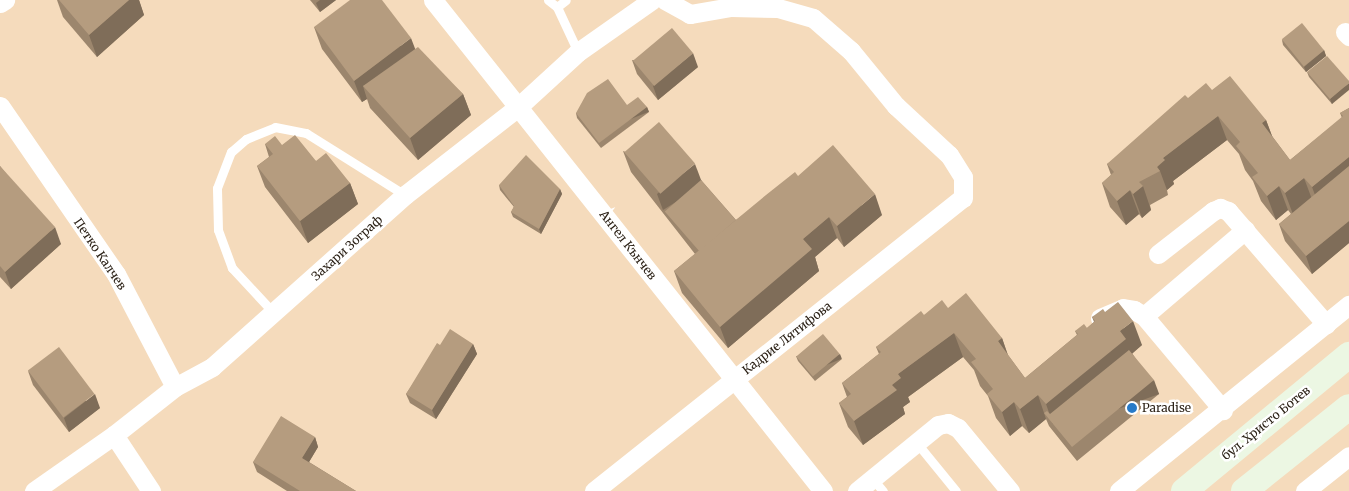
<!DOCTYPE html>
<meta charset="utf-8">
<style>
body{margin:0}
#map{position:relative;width:1349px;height:491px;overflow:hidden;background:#f5dbbc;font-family:Merriweather,serif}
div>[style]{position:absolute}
.service>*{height:9px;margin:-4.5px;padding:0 4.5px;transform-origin:4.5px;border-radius:4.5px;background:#fff}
.minor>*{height:19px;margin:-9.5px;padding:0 9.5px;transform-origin:9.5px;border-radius:9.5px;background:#fff}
.secondary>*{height:26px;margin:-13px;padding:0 13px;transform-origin:13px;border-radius:13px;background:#ecf7e3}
.wall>*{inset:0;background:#9c866d}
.shaded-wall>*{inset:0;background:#7f6d59;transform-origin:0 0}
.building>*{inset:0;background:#b59c7f;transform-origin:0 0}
.dots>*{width:14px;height:14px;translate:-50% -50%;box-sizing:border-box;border:2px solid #fff;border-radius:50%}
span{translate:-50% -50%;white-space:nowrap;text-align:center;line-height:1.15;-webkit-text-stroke:5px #fff;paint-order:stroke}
.street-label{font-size:12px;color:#2b2116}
.poi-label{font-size:12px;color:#2b2116}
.left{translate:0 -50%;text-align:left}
</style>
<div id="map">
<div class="service">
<i style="left:548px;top:0;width:11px;rotate:38deg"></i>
<i style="left:557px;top:7px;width:50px;rotate:65deg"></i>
<i style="left:557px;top:7px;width:11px;rotate:-38deg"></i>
<i style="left:272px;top:311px;width:59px;rotate:-132.9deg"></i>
<i style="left:232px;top:268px;width:40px;rotate:-110.2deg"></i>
<i style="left:218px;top:230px;width:42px;rotate:-91.4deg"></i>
<i style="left:217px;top:188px;width:39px;rotate:-69deg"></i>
<i style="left:231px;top:152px;width:20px;rotate:-41deg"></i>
<i style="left:246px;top:139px;width:31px;rotate:-22deg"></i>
<i style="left:275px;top:127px;width:32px;rotate:11deg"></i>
<i style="left:306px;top:133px;width:117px;rotate:32.1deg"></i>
<i style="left:916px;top:442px;width:63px;rotate:50.8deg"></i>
<i style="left:872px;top:478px;width:17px;rotate:50deg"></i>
</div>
<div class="minor">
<i style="left:433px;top:0;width:627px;rotate:51.54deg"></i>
<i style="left:0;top:3px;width:6px;rotate:-31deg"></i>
<i style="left:1345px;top:32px;width:6px;rotate:45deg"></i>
<i style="left:0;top:106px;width:204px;rotate:55.4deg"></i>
<i style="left:116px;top:274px;width:127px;rotate:62.4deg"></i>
<i style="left:1158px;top:254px;width:70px;rotate:-38deg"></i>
<i style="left:1213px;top:211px;width:8px;rotate:-23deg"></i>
<i style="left:1220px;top:208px;width:9px;rotate:21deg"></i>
<i style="left:1228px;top:211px;width:150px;rotate:49.1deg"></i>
<i style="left:1144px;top:316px;width:133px;rotate:-40.4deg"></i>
<i style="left:1100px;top:318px;width:25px;rotate:-23deg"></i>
<i style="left:1123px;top:308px;width:11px;rotate:10deg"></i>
<i style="left:1134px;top:310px;width:12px;rotate:31deg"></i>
<i style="left:1144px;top:316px;width:123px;rotate:50deg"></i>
<i style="left:114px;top:435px;width:67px;rotate:56.5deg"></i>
<i style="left:34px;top:491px;width:98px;rotate:-35deg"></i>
<i style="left:114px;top:435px;width:78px;rotate:-38.2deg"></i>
<i style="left:175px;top:387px;width:42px;rotate:-28.4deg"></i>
<i style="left:212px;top:367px;width:259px;rotate:-41.7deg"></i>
<i style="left:405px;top:195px;width:143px;rotate:-37.9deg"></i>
<i style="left:518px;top:107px;width:81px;rotate:-42.5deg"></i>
<i style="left:578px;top:52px;width:90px;rotate:-35.1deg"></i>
<i style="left:594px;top:491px;width:471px;rotate:-38.5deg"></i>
<i style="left:963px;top:198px;width:21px;rotate:-90deg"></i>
<i style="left:963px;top:177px;width:26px;rotate:-122deg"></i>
<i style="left:949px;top:155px;width:72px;rotate:-137.2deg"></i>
<i style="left:896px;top:106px;width:71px;rotate:-129.3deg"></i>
<i style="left:851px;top:51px;width:50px;rotate:-139deg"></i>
<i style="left:813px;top:18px;width:37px;rotate:-164deg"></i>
<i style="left:777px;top:8px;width:46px;rotate:-178.8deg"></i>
<i style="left:731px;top:7px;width:42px;rotate:170.3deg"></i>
<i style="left:690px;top:14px;width:29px;rotate:-151deg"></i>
<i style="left:857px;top:491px;width:104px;rotate:-39.2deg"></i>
<i style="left:938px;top:425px;width:10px;rotate:-11deg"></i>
<i style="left:948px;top:423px;width:11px;rotate:27deg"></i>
<i style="left:958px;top:428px;width:82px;rotate:50.5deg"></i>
<i style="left:1119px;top:491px;width:296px;rotate:-39deg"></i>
<i style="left:1305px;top:491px;width:56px;rotate:-38.5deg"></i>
</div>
<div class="secondary">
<i style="left:1184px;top:491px;width:214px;rotate:-39.5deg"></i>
<i style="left:1244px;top:491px;width:134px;rotate:-38.7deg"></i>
</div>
<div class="wall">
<i style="clip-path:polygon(57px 0,139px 0,144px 15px,97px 57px,63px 17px)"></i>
<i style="clip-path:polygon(310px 0,336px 0,320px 12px)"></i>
<i style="clip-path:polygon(314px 27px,415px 49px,463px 94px,471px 115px,418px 160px,370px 108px,367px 99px,362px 102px,322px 49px)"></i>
<i style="clip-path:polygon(1282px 40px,1324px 50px,1326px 56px,1306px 72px,1283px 45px)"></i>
<i style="clip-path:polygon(632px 60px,698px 67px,658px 100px,637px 74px)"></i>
<i style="clip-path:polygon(1307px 72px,1349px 81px,1332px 104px,1309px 77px)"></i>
<i style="clip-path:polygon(1212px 90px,1266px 120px,1272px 136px,1290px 160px,1342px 118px,1340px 113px,1349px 108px,1349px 243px,1312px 274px,1285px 241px,1279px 224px,1291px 214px,1288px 210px,1276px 220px,1261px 201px,1253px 181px,1245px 170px,1239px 154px,1227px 140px,1173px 181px,1174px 184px,1167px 190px,1168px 195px,1150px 205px,1151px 210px,1142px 218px,1139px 214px,1126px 225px,1110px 207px,1102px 183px,1111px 175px,1107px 164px)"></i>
<i style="clip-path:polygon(627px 105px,647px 107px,649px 112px,601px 148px,577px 118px,576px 113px)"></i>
<i style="clip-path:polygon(265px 144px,282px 145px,316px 161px,350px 183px,358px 204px,308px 243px,265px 187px,257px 166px,269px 157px)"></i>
<i style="clip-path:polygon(623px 151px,701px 180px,736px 220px,798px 176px,882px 215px,844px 247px,837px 238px,815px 257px,819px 271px,728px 348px,682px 293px,674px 271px,695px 254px,631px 172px)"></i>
<i style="clip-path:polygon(0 166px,61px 244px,11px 289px,0 277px)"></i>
<i style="clip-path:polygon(499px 185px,560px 189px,562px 194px,541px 234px,513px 217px,511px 212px,514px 207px,500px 190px)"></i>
<i style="clip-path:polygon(948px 308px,1002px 338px,1008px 355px,1025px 378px,1077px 335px,1075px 331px,1087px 328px,1094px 322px,1092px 317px,1105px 312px,1142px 345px,1132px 353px,1159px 394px,1077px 461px,1049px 426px,1046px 419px,1029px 433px,1022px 426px,1010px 436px,996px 418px,988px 396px,980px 386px,974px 370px,963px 357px,908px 397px,910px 402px,903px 407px,905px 414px,863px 445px,848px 427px,839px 403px,847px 397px,842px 383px,879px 354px,876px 347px,924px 315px)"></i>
<i style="clip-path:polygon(473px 344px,477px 354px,436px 419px,410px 403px,406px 394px,440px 345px)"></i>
<i style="clip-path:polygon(796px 356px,842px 359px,815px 381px,798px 361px)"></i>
<i style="clip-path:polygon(28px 371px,100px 408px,69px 432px,33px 385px)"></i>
<i style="clip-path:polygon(315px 437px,318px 447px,309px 462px,356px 491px,287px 491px,257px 472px,253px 462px)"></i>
</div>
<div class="shaded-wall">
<i style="clip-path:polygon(129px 0,139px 0,144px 15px,97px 57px,89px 35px)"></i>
<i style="clip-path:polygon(320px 0,336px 0,320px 12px,316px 3px)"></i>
<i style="clip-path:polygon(411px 38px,419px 59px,363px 86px,367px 99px,362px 102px,354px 81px)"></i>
<i style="clip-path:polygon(1324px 50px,1326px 56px,1306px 72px,1304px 67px)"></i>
<i style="clip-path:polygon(693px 53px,698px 67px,658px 100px,653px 86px)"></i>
<i style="clip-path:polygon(1349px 83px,1349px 90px,1332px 104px,1330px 99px)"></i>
<i style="clip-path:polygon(463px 94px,471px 115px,418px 160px,410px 138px)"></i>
<i style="left:647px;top:107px;width:5px;height:60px;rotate:68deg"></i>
<i style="clip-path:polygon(1218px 116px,1227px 140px,1173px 181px,1174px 184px,1167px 190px,1160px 171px,1157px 167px,1163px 158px)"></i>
<i style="clip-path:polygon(1266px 120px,1275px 144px,1262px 123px)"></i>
<i style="clip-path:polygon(1349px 157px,1349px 188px,1321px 211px,1312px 187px)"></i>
<i style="clip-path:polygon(695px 164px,703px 185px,663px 210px,657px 194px)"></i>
<i style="clip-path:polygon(1304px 178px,1313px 202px,1294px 217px,1285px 193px)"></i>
<i style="clip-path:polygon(350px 183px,358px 204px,308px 243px,300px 221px)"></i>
<i style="clip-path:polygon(1143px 186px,1151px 210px,1142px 218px,1133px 194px)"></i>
<i style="clip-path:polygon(1279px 186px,1288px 210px,1276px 220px,1267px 196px)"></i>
<i style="clip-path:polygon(560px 189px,562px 194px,541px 234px,539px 229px)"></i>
<i style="clip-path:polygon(1130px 190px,1139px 214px,1126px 225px,1117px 201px)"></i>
<i style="clip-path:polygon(875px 194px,882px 215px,844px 247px,837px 226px)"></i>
<i style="clip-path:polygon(829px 217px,837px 238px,815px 257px,819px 271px,728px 348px,720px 327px,803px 239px)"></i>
<i style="clip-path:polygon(1349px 221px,1349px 243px,1312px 274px,1306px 256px)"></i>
<i style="clip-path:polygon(55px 227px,61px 244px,11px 289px,5px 272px)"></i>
<i style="clip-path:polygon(1133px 321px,1142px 345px,1053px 424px,1046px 404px,1120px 331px)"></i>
<i style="clip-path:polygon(954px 333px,963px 357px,908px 397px,910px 402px,903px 407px,905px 414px,863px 445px,854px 421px,892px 385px,898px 374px)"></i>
<i style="clip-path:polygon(1002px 338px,1010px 362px,998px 341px)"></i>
<i style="clip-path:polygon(473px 344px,477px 354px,436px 419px,432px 410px)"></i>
<i style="left:840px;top:354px;width:5px;height:35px;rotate:68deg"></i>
<i style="left:1154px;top:380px;width:15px;height:106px;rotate:70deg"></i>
<i style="clip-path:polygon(95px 394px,100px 408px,69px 432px,64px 418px)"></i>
<i style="clip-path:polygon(1038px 395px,1046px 419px,1029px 433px,1020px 409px)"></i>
<i style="clip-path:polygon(1014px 402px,1022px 426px,1010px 436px,1002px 412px)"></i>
<i style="clip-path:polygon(315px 437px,318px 447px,306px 467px,302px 458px)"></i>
</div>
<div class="building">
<i style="clip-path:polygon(59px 0,129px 0,89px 35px)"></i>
<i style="clip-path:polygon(350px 0,382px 0,411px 38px,354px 81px,314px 27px)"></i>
<i style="left:1302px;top:23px;width:35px;height:26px;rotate:51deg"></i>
<i style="left:672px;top:28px;width:33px;height:51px;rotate:50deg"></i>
<i style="clip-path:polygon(418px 47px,463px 94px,410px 138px,363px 86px)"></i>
<i style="clip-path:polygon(1327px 56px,1349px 81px,1349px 83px,1330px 99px,1307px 72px)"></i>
<i style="clip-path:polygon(1230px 76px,1266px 120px,1262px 123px,1290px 160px,1343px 116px,1340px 113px,1349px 108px,1349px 157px,1312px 187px,1304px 178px,1285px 193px,1279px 186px,1267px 196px,1252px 177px,1258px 173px,1236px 146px,1240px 142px,1218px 116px,1163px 158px,1165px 160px,1157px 167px,1160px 171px,1139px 182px,1143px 186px,1133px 194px,1130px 190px,1117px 201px,1102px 183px,1114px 172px,1107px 164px,1185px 95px,1188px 98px,1206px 83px,1212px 90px)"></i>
<i style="clip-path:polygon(608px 79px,627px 105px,638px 97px,647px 107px,599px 143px,576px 113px,587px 93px)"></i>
<i style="left:659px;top:122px;width:55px;height:46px;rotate:49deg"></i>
<i style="clip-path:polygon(295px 135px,316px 161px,326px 153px,350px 183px,300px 221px,257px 166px,273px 154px,265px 144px,275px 136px,282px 145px)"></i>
<i style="clip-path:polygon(833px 145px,875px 194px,837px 226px,829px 217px,803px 239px,812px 249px,720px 327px,674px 271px,766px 195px,795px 172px,798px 176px)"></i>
<i style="clip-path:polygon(526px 155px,560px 189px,539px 229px,511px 212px,514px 206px,499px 185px)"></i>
<i style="clip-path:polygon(0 166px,55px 227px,5px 272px,0 266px)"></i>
<i style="clip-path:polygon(1349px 166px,1349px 221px,1306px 256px,1279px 224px)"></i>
<i style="left:701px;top:180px;width:53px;height:48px;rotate:49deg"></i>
<i style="clip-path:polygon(966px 293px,1002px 338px,998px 341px,1025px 378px,1078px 334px,1075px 331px,1084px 324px,1087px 328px,1095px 321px,1092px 317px,1103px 309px,1105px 312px,1118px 302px,1133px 321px,1120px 331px,1126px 339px,1046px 404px,1038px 395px,1020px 409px,1014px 402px,1002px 412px,987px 394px,993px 389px,971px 362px,976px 359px,954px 333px,898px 374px,901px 378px,892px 385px,897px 390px,854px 421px,839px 403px,851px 394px,842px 383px,881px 352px,876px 347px,921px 311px,924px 315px,942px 300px,948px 308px)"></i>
<i style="clip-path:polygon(450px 329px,473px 344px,432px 410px,406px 394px,437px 343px,440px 345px)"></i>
<i style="left:823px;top:334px;width:26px;height:35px;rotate:50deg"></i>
<i style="left:59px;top:347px;width:59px;height:39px;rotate:53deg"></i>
<i style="clip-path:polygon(1129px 350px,1154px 380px,1072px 447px,1044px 413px,1047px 411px,1050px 414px)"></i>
<i style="clip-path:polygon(281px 416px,315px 437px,302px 458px,356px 491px,300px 491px,253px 462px)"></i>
</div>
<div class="dots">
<i style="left:1132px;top:408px;background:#277ac8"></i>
</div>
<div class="street-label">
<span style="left:628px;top:245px;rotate:52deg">Ангел Кънчев</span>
<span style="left:347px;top:248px;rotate:-42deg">Захари Зограф</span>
<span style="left:100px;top:254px;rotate:56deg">Петко Калчев</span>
<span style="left:787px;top:338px;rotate:-38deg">Кадрие Лятифова</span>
<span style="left:1266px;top:423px;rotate:-39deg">бул. Христо Ботев</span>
</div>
<div class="poi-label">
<span class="left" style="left:1142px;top:408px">Paradise</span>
</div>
</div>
